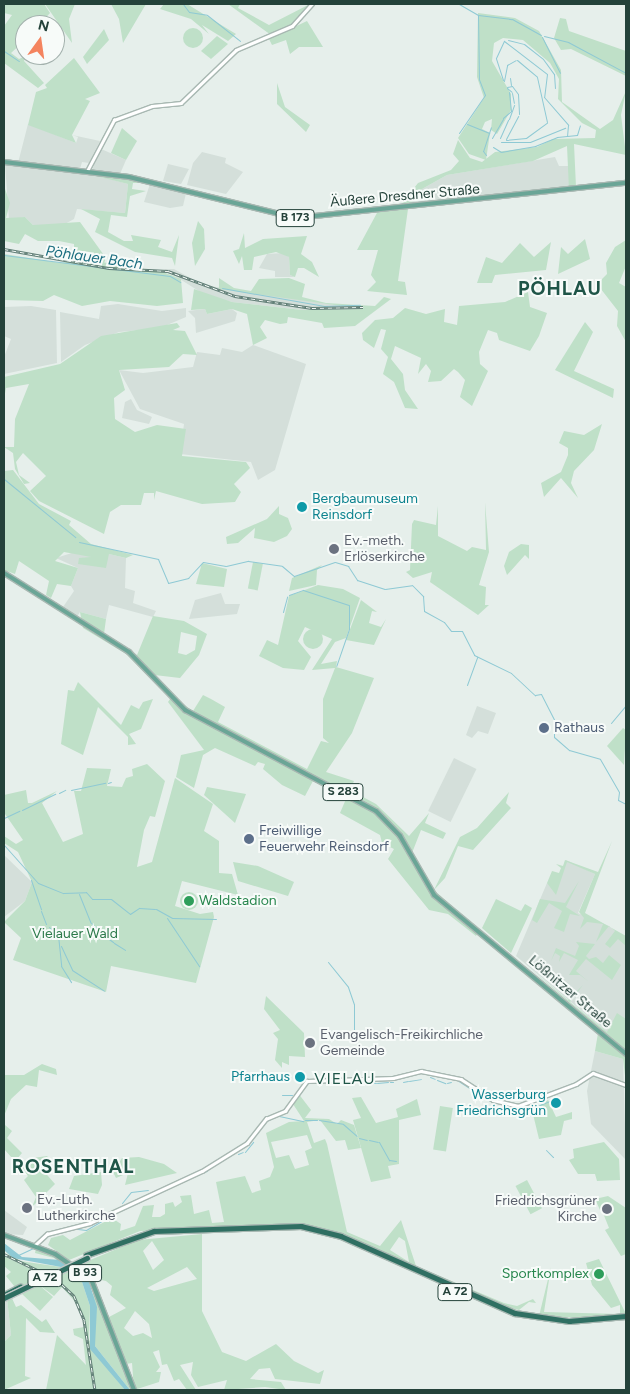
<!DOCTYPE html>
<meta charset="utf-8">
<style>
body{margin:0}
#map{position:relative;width:630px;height:1394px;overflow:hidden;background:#e6efeb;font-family:Figtree,sans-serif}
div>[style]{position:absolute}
.built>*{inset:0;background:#d4dfda;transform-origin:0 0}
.green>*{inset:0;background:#bfe0c8;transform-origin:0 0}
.round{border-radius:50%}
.water>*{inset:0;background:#8ec9d4}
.stream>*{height:1px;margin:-0.5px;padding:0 0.5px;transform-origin:0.5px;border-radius:0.5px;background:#8ec9d4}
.roads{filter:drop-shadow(1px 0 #a8b8b2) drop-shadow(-1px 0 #a8b8b2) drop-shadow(0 1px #a8b8b2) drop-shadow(0 -1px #a8b8b2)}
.tertiary>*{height:2.5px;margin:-1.25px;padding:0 1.25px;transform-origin:1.25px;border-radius:1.25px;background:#fff}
.secondary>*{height:2.5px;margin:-1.25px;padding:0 1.25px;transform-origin:1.25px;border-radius:1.25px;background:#fff}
.primary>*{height:4px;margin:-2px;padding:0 2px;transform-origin:2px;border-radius:2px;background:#6aa596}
.motorway>*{height:4.5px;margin:-2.25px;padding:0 2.25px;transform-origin:2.25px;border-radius:2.25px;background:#2f6f62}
.rail>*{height:3px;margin-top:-1.5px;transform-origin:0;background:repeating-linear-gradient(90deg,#f7fbf9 0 4px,#5f7d75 0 8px);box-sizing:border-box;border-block:1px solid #5f7d75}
.bridges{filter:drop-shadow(1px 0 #c2cac8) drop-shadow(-1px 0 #c2cac8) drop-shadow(0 1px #c2cac8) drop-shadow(0 -1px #c2cac8)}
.motorway-bridge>*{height:4.5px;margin:-2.25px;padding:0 2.25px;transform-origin:2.25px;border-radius:2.25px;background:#2f6f62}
.dots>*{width:14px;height:14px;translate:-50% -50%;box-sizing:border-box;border:2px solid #f7fbf9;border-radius:50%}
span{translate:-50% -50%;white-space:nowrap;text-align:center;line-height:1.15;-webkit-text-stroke:4px #f7fbf9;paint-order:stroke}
.shield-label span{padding:1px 4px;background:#f7fbf9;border:1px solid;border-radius:4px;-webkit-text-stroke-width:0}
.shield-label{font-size:12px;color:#24423a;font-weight:700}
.street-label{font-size:14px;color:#24423a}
.culture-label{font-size:14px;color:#0d838f}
.left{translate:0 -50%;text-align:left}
.right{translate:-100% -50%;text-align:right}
.worship-label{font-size:14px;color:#5b616d}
.service-label{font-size:14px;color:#4e5e75}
.leisure-label{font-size:14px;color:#27864d}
.park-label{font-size:14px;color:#2d7a4b}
.water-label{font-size:15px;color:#1c6f80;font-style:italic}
.quarter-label{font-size:16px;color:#1f5548;letter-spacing:1px}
.district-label{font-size:19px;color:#1f5548;font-weight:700;letter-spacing:1px}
.frame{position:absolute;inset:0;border:5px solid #24423a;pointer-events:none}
.north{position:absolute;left:15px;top:15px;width:50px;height:50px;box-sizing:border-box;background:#f7fbf9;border:1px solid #a3b1ad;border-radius:50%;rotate:14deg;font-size:14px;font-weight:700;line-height:20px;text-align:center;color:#24423a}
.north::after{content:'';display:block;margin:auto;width:18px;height:22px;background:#f4845f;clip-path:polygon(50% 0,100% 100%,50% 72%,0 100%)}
</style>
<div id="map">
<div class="built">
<i style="clip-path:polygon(28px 124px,76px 143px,78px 137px,72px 135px,100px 141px,89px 163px,82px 162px,80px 169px,18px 163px)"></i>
<i style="clip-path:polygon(99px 148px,126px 160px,120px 174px,92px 171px)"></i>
<i style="clip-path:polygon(202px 152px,226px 158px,225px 163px,243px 172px,226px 194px,187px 185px,193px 163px)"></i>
<i style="clip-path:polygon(555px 157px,559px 166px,571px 166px,569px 190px,409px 205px,422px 189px,447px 175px)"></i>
<i style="clip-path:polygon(5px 164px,87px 173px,128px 184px,125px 213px,77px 209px,74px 219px,63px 225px,33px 225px,25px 217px,9px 220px)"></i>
<i style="clip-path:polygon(168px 164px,189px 169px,181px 184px,163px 181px)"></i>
<i style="clip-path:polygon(151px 181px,187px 189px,183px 206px,170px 208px,144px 202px)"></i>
<i style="clip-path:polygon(283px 253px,289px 257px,290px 275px,295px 277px,275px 277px,275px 271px,259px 268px,267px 254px)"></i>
<i style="clip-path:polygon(164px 269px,174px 269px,203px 285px,363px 309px,302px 310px,232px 302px,205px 295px)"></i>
<i style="clip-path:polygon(118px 304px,162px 311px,186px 308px,186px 317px,160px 328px,119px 332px,85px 345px,61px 362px,60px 312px,99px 319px,101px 306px)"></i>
<i style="clip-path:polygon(31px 306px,56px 310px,57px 363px,4px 374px,4px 357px,11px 339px,4px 336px,4px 307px)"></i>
<i style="clip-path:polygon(205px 309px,207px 314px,232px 309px,237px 313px,235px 321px,196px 333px,195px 318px,188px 311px)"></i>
<i style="clip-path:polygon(253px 345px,306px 364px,275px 470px,258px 480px,251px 462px,180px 454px,184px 424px,140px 409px,119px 370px,143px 373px,193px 367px,197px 352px,220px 355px,222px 348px,242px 352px)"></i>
<i style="clip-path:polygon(131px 399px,137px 410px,152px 417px,149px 424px,122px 418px,125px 402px)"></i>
<i style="clip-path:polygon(78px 551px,92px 557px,78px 564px,109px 554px,126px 558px,125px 588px,135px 591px,133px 603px,156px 611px,153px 617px,109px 605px,106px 619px,80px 612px,77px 617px,63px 607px,74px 591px,71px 586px,78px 568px,56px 558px)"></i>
<i style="clip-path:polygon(221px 593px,225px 604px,240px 604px,237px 614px,189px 619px,195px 600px)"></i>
<i style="clip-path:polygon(477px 706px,496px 713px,488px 734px,478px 731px,472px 738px,466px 735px)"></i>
<i style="left:454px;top:758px;width:25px;height:59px;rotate:26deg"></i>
<i style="clip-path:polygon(4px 855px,32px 882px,25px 901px,4px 917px)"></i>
<i style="clip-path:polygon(566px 860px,595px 874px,578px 913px,609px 926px,626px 940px,626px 1048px,516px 956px,547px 883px,556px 884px)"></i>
<i style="clip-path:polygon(595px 1051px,623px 1059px,626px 1160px,591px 1124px,587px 1091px)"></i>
<i style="clip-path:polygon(4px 1210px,27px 1227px,23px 1235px,4px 1234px)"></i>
<i style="clip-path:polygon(4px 1253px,56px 1279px,74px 1296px,85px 1320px,96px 1390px,83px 1321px,73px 1297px,55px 1281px,16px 1264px)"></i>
<i style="clip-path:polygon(7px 1298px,11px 1335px,4px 1342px,4px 1300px)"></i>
</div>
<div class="green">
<i style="clip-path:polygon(4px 4px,44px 4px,50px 13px,39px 25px,25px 25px,25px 40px,11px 53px,19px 59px,26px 56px,24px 61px,44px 83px,38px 88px,4px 63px,4px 26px,12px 15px,4px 13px)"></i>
<i style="clip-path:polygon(45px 4px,75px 4px,69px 19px,72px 43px)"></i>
<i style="clip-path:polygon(111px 4px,146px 4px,123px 43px,119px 19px)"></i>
<i style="clip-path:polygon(164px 4px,187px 4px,236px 34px,228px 41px,202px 25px,209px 34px,191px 19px,160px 9px)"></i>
<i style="clip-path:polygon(228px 4px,240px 4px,238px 8px,269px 25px,310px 4px,297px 21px,271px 35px)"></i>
<i style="clip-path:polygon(478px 13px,515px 18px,539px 31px,561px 70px,562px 102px,600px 129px,613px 120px,626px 91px,621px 115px,626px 155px,574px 144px,576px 187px,569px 190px,567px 146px,533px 161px,447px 175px,422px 189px,409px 205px,401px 205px,418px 183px,451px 170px,459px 161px,453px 154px,458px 140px,470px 158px,482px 162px,495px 152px,537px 147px,553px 139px,595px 138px,596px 130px,582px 123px,558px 99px,559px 79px,550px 63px,523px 40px,503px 38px,494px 43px,492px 61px,511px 94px,511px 110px,497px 134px,491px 130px,492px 119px,485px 122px,482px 129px,490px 133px,486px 160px,469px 154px,458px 138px,484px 98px,477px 77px)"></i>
<i style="clip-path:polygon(560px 18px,566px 19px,569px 31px,626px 51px,626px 76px,571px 49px,561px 50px,554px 38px)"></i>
<i style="clip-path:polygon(307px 21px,323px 47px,299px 47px,290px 54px,286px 40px,272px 45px,269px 39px)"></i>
<i class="round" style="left:183px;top:28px;width:20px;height:20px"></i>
<i style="clip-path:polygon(104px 29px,109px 40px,87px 64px,83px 57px)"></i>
<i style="clip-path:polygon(217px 36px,228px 44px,211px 59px,201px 51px)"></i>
<i style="clip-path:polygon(74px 58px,100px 93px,85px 99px,90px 101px,72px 135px,76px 143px,28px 125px,36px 92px,47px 88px,45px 85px)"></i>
<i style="clip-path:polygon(277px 83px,285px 107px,310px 125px,306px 132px,277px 104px)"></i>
<i style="clip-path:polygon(122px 128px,137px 141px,126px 160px,111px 153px)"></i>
<i style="clip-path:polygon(88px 174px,148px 183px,133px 183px,132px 189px,146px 191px,130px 196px,127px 217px,111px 215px,108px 232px,124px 241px,133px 241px,131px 235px,161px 240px,158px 247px,172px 252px,179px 235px,175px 266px,172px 258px,135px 252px,95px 232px,100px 219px,81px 209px,125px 213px,128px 184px)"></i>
<i style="clip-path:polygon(4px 186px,10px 203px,6px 218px,25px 217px,33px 225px,80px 222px,106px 258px,104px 263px,74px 254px,74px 244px,59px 241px,38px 241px,25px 234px,19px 244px,4px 241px)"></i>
<i style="clip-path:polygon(408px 209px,398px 281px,405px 282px,407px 295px,367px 291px,376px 282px,371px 275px,378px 250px,357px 250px,378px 211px)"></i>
<i style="clip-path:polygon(198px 221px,204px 229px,205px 249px,195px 266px,192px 243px)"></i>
<i style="clip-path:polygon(244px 233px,245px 248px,263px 239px,307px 236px,301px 254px,312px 262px,319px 277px,304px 268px,298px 268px,295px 277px,290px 275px,289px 257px,276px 252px,254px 257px,252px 270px,244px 270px,242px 256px,239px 264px,233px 251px,239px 249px)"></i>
<i style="clip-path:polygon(585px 239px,590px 259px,558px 274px,561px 247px,568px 254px)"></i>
<i style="clip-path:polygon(626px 240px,626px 266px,619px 283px,626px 287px,626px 342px,617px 326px,618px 311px,597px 284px,607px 274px,606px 263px,615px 247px)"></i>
<i style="clip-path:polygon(551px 242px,546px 270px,495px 275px,492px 283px,477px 283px,486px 257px,502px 263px,520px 243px,534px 257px)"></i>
<i style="clip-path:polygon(4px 254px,60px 263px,83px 259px,163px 272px,181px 279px,183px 303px,157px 306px,110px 301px,82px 306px,54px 295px,43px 301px,4px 300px)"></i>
<i style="clip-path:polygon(219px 278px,234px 288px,251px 291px,259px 279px,289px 278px,305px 284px,302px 297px,326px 303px,375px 306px,384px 297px,391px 299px,355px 326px,324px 328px,322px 323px,288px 317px,287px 323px,280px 324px,265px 320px,260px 327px,267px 338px,253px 345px,247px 314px,232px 309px,207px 314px,205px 309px,191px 310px,194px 289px,232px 302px,302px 310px,363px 309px,219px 289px)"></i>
<i style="clip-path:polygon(528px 292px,530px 307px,547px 313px,539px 336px,530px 351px,499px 340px,497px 333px,488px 330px,479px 352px,480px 364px,488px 371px,472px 406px,460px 397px,465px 380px,458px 372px,454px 369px,441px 381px,428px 382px,431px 371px,426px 364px,418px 374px,421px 358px,395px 346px,391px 359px,403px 374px,405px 390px,418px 409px,405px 408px,394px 382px,383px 374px,388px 357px,381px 349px,386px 330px,381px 329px,374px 348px,363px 340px,362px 333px,375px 320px,393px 318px,405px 308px,426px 314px,445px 309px,444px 322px,457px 325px,459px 306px,505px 302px)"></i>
<i style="clip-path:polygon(585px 322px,593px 332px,574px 371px,614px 389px,613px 398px,555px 370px)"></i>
<i style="clip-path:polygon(177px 323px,180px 327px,173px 330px,185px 331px,197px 355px,183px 354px,169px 367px,119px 370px,125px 390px,114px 398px,115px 419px,135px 432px,157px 425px,186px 429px,182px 456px,246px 462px,250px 468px,234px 484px,241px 492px,235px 502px,202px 504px,156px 491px,154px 500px,154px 493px,144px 493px,141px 505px,121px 505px,110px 512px,104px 534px,39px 501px,30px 491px,46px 476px,23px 453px,16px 462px,19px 475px,30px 483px,24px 484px,15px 469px,13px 453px,4px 447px,14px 447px,15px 419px,29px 384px,6px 388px,4px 399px,4px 377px,60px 364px,101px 336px)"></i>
<i style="clip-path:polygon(602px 424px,594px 450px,574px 471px,571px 483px,578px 498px,561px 478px,544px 497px,541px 483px,561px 472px,568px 455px,568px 448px,559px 443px,564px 431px,584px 435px)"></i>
<i style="clip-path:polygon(13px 470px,39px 504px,71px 521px,69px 525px,91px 544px,133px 555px,126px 558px,109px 554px,106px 568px,78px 564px,79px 558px,91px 557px,64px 552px,55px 561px,78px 568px,71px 586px,57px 584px,51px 598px,46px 595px,49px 581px,19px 561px,15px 574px,4px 570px,4px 471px)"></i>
<i style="clip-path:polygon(485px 502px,489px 552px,479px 585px,486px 587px,485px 605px,489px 605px,478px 615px,430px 582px,432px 572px,413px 578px,406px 572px,410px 570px,412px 524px,414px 520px,436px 525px,438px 506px,438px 536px,467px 551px,472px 547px,486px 550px)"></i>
<i style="clip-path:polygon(279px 506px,279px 514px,288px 518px,292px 529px,287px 536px,274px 542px,254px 538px,255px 528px,238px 543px,227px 544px,226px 537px,267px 519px)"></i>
<i style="clip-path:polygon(521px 544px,529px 545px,529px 559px,525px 555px,507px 575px,504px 566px,509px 552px)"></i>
<i style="left:253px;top:562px;width:10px;height:27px;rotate:11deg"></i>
<i style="clip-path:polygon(202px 563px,227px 569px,224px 587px,196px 584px)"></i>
<i style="clip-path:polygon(322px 565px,317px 570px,316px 585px,289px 591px,292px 578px)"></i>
<i style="clip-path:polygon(318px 585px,343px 589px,360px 598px,346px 638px,335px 642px,321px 664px,337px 661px,336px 667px,374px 678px,352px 733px,326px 772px,354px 781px,350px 790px,376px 804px,409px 836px,429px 813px,425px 823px,446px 833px,443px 839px,421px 830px,412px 853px,426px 883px,479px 930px,476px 936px,448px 914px,429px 910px,388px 859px,394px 849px,382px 843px,380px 835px,340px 813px,346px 799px,313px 781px,305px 796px,282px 785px,263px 769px,265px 764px,258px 762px,255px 766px,215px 748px,203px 755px,194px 788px,176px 777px,181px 755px,204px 750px,168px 702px,172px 696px,193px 711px,203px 695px,211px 699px,225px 707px,218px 722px,307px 769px,321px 741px,329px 743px,323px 738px,323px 699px,335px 668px,312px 670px,332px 639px,305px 627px,298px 641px,311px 657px,304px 670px,283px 668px,259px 656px,267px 640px,278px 645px,289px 596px)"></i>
<i style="clip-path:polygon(361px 600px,377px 612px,372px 611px,369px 623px,381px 627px,386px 619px,374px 645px,346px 640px)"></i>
<i style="clip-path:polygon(evenodd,80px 612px,106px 619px,104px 634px,137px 655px,153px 616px,184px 621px,207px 634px,199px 655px,180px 678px,146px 674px,126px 654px,83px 628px,80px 612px,181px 632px,197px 636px,195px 650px,186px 655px,178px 653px,181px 632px)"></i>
<i class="round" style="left:303px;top:629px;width:20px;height:20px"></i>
<i style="clip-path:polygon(78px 682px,121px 725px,131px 705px,139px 709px,143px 702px,153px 699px,141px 729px,129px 734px,136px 744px,128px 745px,128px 737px,98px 707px,83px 755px,61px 744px,68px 690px,74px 691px)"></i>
<i style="clip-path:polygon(623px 728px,626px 730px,624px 765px,607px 746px)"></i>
<i style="clip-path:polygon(147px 764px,165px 781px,155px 817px,150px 816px,144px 830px,137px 867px,152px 862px,175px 778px,213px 804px,204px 831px,219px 841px,219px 873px,232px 874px,238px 895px,182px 881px,175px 906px,200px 914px,213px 912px,214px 917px,196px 983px,111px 966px,106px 992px,13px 960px,21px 938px,4px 922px,25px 901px,32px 882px,18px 852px,4px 843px,4px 836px,16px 844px,23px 840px,5px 814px,4px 795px,26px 790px,28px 803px,32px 803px,57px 791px,42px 803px,63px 842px,83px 834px,74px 791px,81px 791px,87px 768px,111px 769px,107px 786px,122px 787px,126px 778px,133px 776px,132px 769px)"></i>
<i style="clip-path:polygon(207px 787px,246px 794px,235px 823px,204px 795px)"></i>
<i style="clip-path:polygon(509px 792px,506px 803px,511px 808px,473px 850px,458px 846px,445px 878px,434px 890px,460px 837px,477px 828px)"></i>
<i style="clip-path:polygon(612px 841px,585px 913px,626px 936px,626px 946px,618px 939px,610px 948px,605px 944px,615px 931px,609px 926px,596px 942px,603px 924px,587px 922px,580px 929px,584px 918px,579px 912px,595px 874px,567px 862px,556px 895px,547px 883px,552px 871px,559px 873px,561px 868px,556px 864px,563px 866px,565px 860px,598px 872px)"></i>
<i style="clip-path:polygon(233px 862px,258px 866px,294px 882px,288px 896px,238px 881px)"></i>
<i style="clip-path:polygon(579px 881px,566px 907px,580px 916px,570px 914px,564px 932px,554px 928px,562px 911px,549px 903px,537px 923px,532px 920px,540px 899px,565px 903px)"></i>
<i class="round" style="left:180px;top:892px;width:18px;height:18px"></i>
<i style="clip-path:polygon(496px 899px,521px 911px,525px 904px,532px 908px,511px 953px,482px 928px)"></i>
<i style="clip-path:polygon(576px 942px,595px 944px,586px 956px,589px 959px,596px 957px,603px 963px,609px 955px,621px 965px,612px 980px,586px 959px,576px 971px,589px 982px,580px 975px,569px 975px,578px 960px,564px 953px,559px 962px,560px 956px,555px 953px,551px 961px,556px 948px,575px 956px,579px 946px)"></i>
<i style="clip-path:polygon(529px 968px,568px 1000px,583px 985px,570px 1002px,607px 1032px,617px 1013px,626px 1019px,626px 1051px)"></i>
<i style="clip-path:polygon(266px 996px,304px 1033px,305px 1057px,289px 1056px,289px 1065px,282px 1062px,282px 1068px,275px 1060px,278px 1039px,273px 1033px,280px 1030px,264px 1009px)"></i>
<i style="clip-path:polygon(598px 1033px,626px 1056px,626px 1084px,623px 1059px,595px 1051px)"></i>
<i style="clip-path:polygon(42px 1064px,56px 1069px,57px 1075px,39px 1070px,37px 1087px,26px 1085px,11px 1099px,4px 1116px,4px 1075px,24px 1075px)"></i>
<i style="clip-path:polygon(evenodd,298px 1093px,311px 1110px,305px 1118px,329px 1119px,337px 1124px,341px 1120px,354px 1125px,361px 1148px,348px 1150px,345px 1140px,336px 1141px,320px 1120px,307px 1122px,314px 1143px,325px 1139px,327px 1144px,347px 1232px,380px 1246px,401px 1220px,416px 1266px,504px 1303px,517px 1306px,533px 1299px,536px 1303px,529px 1302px,519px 1310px,496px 1304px,345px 1235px,299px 1224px,140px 1231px,69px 1260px,48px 1245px,51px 1238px,63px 1235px,70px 1240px,112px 1218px,121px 1224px,120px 1231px,135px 1226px,143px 1206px,154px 1205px,152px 1217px,160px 1217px,165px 1214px,165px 1204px,173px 1202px,175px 1207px,182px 1202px,180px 1196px,191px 1195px,194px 1214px,209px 1210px,212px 1223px,224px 1222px,216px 1182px,245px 1176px,252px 1193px,261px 1190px,259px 1181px,270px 1177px,274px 1167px,266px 1133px,289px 1122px,304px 1121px,293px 1104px,298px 1093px,307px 1135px,312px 1148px,305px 1151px,309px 1165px,295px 1169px,289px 1155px,276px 1158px,271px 1142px,307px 1135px,298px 1093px,399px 1237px,405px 1241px,409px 1262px,390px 1250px,399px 1237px)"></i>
<i style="clip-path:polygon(361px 1097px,376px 1123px,398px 1117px,396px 1109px,417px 1099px,421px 1115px,399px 1120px,399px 1164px,388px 1166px,391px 1178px,371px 1182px,353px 1120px,361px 1118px,352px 1098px)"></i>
<i style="clip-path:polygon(548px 1100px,556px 1117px,572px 1112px,572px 1119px,564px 1121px,561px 1135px,539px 1139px,532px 1110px)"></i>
<i style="left:440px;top:1106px;width:13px;height:44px;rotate:9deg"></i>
<i style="clip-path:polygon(5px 1125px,12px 1131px,7px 1138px,22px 1153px,17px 1159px,25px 1167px,33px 1158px,47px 1156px,52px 1162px,47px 1160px,41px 1168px,55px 1184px,32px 1207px,36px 1197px,24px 1180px,28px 1176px,4px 1149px)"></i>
<i style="clip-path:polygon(604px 1142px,619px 1159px,620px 1180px,597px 1181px,595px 1174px,578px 1174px,569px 1160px,574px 1158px,573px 1149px)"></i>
<i style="clip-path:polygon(139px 1157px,164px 1164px,177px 1173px,125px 1185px,128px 1173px,116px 1178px,113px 1172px,122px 1158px)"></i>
<i style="clip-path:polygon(101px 1172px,102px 1185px,98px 1194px,69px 1189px,74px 1176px)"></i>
<i style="left:527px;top:1180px;width:32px;height:13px;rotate:62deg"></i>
<i style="clip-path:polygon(608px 1196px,626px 1208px,626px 1254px,621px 1256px,605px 1230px,609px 1228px,603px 1213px,611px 1209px,600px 1210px,595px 1199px)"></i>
<i style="clip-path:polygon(evenodd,202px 1234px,202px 1311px,222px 1352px,246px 1361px,276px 1344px,294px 1361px,318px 1373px,324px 1370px,320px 1384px,275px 1379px,270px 1368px,259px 1369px,250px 1379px,281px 1382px,286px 1390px,265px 1387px,224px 1390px,227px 1380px,198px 1387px,191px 1375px,193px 1362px,180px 1365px,196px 1390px,187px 1390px,179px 1379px,174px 1381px,167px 1364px,162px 1365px,159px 1350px,153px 1352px,160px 1367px,156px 1372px,161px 1372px,159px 1382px,134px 1390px,132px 1363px,126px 1364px,115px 1334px,130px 1390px,95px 1346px,93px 1290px,54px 1258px,35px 1253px,36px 1248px,53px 1254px,90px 1280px,109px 1317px,126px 1308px,110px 1295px,112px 1286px,106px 1281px,92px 1278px,76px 1266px,138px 1240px,202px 1234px,152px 1241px,164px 1260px,153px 1270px,143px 1251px,152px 1241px,202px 1234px,187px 1267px,197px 1279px,154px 1291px,147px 1288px,187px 1267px,202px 1234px,135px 1311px,149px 1324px,152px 1338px,143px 1333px,133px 1336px,124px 1328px,135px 1311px)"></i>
<i style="clip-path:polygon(4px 1250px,20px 1261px,61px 1267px,82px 1282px,90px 1306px,89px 1340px,125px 1390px,96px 1390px,84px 1318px,70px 1291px,54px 1278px,14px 1260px)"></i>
<i style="clip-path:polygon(4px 1256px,55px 1281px,67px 1290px,77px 1304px,62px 1287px,54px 1296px,38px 1284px,19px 1292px,6px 1276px,11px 1272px,4px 1266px)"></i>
<i style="clip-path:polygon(599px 1259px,626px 1314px,586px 1318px,539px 1316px,551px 1267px,544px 1312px,620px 1314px,620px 1305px,611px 1308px,592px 1285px,586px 1263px)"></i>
<i style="clip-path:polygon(39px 1285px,53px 1297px,40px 1311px,21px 1293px)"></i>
<i style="clip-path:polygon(11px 1296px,16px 1307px,21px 1305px,42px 1322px,46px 1319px,55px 1333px,40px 1332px,26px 1318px,25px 1376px,31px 1378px,4px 1390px,4px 1342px,11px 1335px,7px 1298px)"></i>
<i style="clip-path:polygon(84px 1327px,94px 1390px,46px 1390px,57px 1335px,86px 1365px,83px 1339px,74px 1335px,73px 1329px)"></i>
</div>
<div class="water">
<i style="clip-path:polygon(4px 1243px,22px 1257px,60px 1260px,88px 1279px,97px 1307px,95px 1346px,130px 1390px,125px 1390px,90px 1349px,90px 1306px,82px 1282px,61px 1267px,13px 1258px,4px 1250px)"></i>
</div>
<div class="stream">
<i style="left:183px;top:4px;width:10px;rotate:53deg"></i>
<i style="left:189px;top:12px;width:18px;rotate:9deg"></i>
<i style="left:207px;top:15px;width:42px;rotate:38.2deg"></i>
<i style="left:459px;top:4px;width:22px;rotate:30deg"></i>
<i style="left:478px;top:15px;width:34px;rotate:7deg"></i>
<i style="left:512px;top:19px;width:33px;rotate:29deg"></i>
<i style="left:544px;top:36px;width:25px;rotate:14deg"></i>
<i style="left:568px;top:42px;width:66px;rotate:28.1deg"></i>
<i style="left:542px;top:37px;width:40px;rotate:63.4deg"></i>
<i style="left:508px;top:40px;width:16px;rotate:14deg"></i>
<i style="left:524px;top:44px;width:24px;rotate:38deg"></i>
<i style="left:543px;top:59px;width:19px;rotate:54deg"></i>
<i style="left:554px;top:74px;width:14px;rotate:86deg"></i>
<i style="left:4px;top:51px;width:18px;rotate:34deg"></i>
<i style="left:517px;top:60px;width:26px;rotate:40deg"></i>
<i style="left:537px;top:77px;width:46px;rotate:77.5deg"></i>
<i style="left:510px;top:78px;width:7px;rotate:82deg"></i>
<i style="left:503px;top:80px;width:23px;rotate:-108deg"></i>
<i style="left:496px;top:58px;width:19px;rotate:-65deg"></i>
<i style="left:504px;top:41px;width:54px;rotate:37.5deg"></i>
<i style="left:547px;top:74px;width:23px;rotate:97deg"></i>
<i style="left:544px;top:97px;width:37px;rotate:49deg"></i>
<i style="left:568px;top:125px;width:11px;rotate:95deg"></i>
<i style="left:504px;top:81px;width:16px;rotate:-79deg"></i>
<i style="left:507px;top:65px;width:10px;rotate:-29deg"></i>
<i style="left:507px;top:87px;width:5px;rotate:-11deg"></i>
<i style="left:512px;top:86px;width:10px;rotate:53deg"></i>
<i style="left:518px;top:94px;width:20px;rotate:87deg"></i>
<i style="left:507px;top:88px;width:6px;rotate:39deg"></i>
<i style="left:512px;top:93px;width:10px;rotate:79deg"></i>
<i style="left:503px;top:118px;width:11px;rotate:-41deg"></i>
<i style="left:511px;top:111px;width:19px;rotate:-96deg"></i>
<i style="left:509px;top:119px;width:15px;rotate:-70deg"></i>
<i style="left:467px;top:124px;width:24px;rotate:22deg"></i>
<i style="left:489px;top:133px;width:19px;rotate:108deg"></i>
<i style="left:483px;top:151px;width:5px;rotate:53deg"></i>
<i style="left:459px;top:133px;width:46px;rotate:-55.6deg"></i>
<i style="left:485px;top:95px;width:17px;rotate:-111deg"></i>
<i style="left:479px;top:79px;width:64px;rotate:-90.9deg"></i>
<i style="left:489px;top:133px;width:6px;rotate:-72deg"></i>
<i style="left:492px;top:138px;width:22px;rotate:-60deg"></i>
<i style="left:500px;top:138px;width:20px;rotate:-66deg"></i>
<i style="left:506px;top:139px;width:26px;rotate:-62deg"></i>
<i style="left:506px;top:140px;width:20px;rotate:-6deg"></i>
<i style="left:526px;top:138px;width:26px;rotate:-36deg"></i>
<i style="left:501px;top:142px;width:29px"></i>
<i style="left:530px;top:142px;width:38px;rotate:-22deg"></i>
<i style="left:493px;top:147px;width:9px;rotate:32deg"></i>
<i style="left:501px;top:152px;width:35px;rotate:-10deg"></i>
<i style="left:535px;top:146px;width:24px;rotate:-22deg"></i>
<i style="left:557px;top:137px;width:20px;rotate:-6deg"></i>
<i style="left:577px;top:135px;width:10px;rotate:-73deg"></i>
<i style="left:4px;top:255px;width:167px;rotate:7.2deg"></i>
<i style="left:170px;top:276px;width:12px;rotate:31deg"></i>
<i style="left:222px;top:288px;width:104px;rotate:10deg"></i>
<i style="left:324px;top:306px;width:36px;rotate:-2deg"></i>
<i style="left:4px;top:479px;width:92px;rotate:39.2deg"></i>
<i style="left:79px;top:542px;width:81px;rotate:12.1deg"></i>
<i style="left:158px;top:559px;width:26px;rotate:67deg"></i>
<i style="left:168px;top:583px;width:21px;rotate:-14deg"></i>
<i style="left:188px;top:578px;width:22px;rotate:-47deg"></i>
<i style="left:203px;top:562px;width:23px;rotate:10deg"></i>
<i style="left:226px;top:566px;width:23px;rotate:-13deg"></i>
<i style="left:248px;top:561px;width:34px;rotate:8deg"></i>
<i style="left:282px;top:566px;width:16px;rotate:40deg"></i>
<i style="left:294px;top:576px;width:43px;rotate:-18.9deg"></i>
<i style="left:335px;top:562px;width:14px;rotate:17deg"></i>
<i style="left:348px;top:566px;width:17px;rotate:57deg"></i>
<i style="left:357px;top:580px;width:29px;rotate:18deg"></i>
<i style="left:385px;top:589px;width:27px;rotate:-8deg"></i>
<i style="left:412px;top:585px;width:16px;rotate:45deg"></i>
<i style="left:423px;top:596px;width:15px;rotate:86deg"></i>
<i style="left:424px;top:611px;width:23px;rotate:29deg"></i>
<i style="left:444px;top:622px;width:11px;rotate:52deg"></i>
<i style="left:451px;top:631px;width:11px"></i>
<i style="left:462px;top:631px;width:27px;rotate:63deg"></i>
<i style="left:474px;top:655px;width:41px;rotate:25.9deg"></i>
<i style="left:511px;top:673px;width:33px;rotate:43deg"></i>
<i style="left:535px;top:695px;width:6px;rotate:-9deg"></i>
<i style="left:541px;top:694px;width:29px;rotate:63deg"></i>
<i style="left:554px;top:720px;width:17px;rotate:90deg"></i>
<i style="left:554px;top:737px;width:20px;rotate:41deg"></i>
<i style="left:569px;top:750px;width:32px;rotate:16deg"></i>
<i style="left:600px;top:759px;width:38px;rotate:60deg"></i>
<i style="left:619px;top:792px;width:8px;rotate:97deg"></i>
<i style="left:618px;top:800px;width:9px;rotate:27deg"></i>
<i style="left:289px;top:595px;width:15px;rotate:-20deg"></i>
<i style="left:303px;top:590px;width:48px;rotate:18.1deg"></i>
<i style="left:349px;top:605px;width:24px;rotate:90deg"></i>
<i style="left:349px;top:629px;width:39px;rotate:109deg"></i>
<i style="left:283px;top:612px;width:16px;rotate:-75deg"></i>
<i style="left:467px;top:685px;width:30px;rotate:-70deg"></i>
<i style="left:611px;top:723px;width:23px;rotate:-50deg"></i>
<i style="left:108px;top:783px;width:3px;rotate:-18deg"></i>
<i style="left:71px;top:790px;width:35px;rotate:-12deg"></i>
<i style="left:59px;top:793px;width:7px;rotate:-27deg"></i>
<i style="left:22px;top:810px;width:37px;rotate:-26deg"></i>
<i style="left:4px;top:818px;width:17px;rotate:-25deg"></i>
<i style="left:4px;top:845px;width:51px;rotate:48.2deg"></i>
<i style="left:38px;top:883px;width:27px;rotate:22deg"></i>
<i style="left:63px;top:893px;width:23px;rotate:-2deg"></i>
<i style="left:86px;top:892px;width:9px;rotate:49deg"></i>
<i style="left:92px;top:899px;width:19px"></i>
<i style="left:111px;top:899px;width:24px;rotate:38deg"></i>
<i style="left:130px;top:914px;width:11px;rotate:-34deg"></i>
<i style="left:139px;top:908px;width:16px;rotate:4deg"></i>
<i style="left:31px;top:880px;width:31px;rotate:71deg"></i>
<i style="left:79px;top:894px;width:31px;rotate:68deg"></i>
<i style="left:91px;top:923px;width:13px;rotate:42deg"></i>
<i style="left:156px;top:909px;width:18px;rotate:29deg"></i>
<i style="left:172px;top:918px;width:44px;rotate:1.3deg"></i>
<i style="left:41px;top:911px;width:14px;rotate:69deg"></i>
<i style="left:167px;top:918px;width:58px;rotate:56.3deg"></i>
<i style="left:49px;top:927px;width:12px;rotate:42deg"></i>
<i style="left:58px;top:935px;width:31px;rotate:84deg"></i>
<i style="left:61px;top:966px;width:19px;rotate:58deg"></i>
<i style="left:102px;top:934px;width:14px;rotate:36deg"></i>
<i style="left:114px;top:943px;width:13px;rotate:32deg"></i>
<i style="left:61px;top:946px;width:26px;rotate:65deg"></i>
<i style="left:72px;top:970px;width:38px;rotate:33deg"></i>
<i style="left:328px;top:962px;width:32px;rotate:51deg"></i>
<i style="left:348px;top:987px;width:18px;rotate:71deg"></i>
<i style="left:354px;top:1004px;width:37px;rotate:90deg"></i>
<i style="left:430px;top:1077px;width:5px;rotate:22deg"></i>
<i style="left:437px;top:1080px;width:9px;rotate:21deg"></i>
<i style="left:457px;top:1080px;width:20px;rotate:33deg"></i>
<i style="left:331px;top:1081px;width:9px"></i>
<i style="left:409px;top:1081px;width:12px;rotate:-9deg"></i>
<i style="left:367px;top:1082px;width:9px;rotate:6deg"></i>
<i style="left:390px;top:1082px;width:3px"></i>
<i style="left:403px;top:1082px;width:5px;rotate:-11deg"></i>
<i style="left:377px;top:1083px;width:11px;rotate:-5deg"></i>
<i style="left:447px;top:1083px;width:4px;rotate:-14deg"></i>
<i style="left:282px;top:1095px;width:10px"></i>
<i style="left:485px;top:1098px;width:10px;rotate:29deg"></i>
<i style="left:494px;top:1103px;width:12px;rotate:95deg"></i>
<i style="left:525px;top:1111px;width:27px;rotate:-22deg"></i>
<i style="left:279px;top:1116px;width:25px;rotate:12deg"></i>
<i style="left:305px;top:1120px;width:12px"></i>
<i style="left:319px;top:1120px;width:24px;rotate:9deg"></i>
<i style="left:343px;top:1124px;width:18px;rotate:41deg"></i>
<i style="left:359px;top:1138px;width:8px;rotate:14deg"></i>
<i style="left:369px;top:1140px;width:9px;rotate:13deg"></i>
<i style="left:379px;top:1142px;width:21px;rotate:61deg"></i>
<i style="left:389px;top:1160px;width:7px;rotate:8deg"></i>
<i style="left:546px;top:1150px;width:10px;rotate:45deg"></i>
<i style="left:245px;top:1152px;width:13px;rotate:-51deg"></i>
<i style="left:238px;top:1154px;width:5px;rotate:-22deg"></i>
<i style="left:203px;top:1172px;width:4px;rotate:-14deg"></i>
<i style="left:160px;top:1192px;width:45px;rotate:-24.9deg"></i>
<i style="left:122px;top:1203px;width:14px;rotate:-51deg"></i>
<i style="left:131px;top:1192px;width:17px;rotate:-7deg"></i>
<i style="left:70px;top:1228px;width:16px;rotate:7deg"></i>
<i style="left:86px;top:1230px;width:34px;rotate:-30deg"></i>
<i style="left:16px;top:1256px;width:19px;rotate:-25deg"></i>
</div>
<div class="roads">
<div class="tertiary">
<i style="left:87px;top:171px;width:58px;rotate:-62.1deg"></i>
<i style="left:114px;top:120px;width:40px;rotate:-20.2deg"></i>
<i style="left:152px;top:106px;width:29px;rotate:-6deg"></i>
<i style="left:181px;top:103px;width:76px;rotate:-43.9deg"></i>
<i style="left:236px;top:50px;width:61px;rotate:-23.2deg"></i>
<i style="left:292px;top:26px;width:30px;rotate:-48deg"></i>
</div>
<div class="secondary">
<i style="left:34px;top:1246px;width:18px;rotate:-43deg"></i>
<i style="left:47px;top:1234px;width:44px;rotate:-14.3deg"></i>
<i style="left:90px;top:1223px;width:123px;rotate:-24.9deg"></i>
<i style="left:202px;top:1171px;width:53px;rotate:-31.9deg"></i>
<i style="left:247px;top:1143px;width:31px;rotate:-52deg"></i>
<i style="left:266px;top:1119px;width:21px;rotate:-23deg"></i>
<i style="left:285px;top:1111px;width:37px;rotate:-54deg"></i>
<i style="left:307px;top:1081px;width:86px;rotate:-2deg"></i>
<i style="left:393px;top:1078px;width:29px;rotate:-14deg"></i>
<i style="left:421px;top:1071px;width:41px;rotate:11.3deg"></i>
<i style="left:461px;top:1079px;width:38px;rotate:33deg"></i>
<i style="left:493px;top:1100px;width:26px;rotate:13deg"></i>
<i style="left:518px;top:1106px;width:62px;rotate:-20.8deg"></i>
<i style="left:576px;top:1084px;width:20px;rotate:-33deg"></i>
<i style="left:593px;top:1073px;width:35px;rotate:20deg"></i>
</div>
<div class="primary">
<i style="left:4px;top:162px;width:126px;rotate:6.8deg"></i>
<i style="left:129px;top:177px;width:172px;rotate:13.8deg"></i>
<i style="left:296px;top:218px;width:332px;rotate:-6.1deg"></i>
<i style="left:4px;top:573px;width:148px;rotate:32.3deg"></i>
<i style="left:129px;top:652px;width:81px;rotate:46deg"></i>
<i style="left:185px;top:710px;width:216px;rotate:27.9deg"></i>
<i style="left:376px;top:811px;width:35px;rotate:46deg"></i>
<i style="left:400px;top:836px;width:68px;rotate:60deg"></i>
<i style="left:434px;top:895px;width:249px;rotate:39.6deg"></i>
<i style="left:4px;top:1235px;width:54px;rotate:20.4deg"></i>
<i style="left:55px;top:1254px;width:44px;rotate:34.8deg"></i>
<i style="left:91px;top:1279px;width:119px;rotate:68.8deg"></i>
</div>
<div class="motorway">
<i style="left:86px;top:1255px;width:72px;rotate:-19.4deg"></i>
<i style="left:154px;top:1231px;width:147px;rotate:-1.9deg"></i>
<i style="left:301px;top:1226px;width:41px;rotate:14deg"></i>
<i style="left:341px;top:1236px;width:190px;rotate:23.9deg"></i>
<i style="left:515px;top:1313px;width:55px;rotate:8.4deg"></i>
<i style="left:569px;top:1321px;width:57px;rotate:-5deg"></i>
<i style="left:4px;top:1295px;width:18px;rotate:-27deg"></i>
</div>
</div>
<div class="rail">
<i style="left:4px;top:249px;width:107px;rotate:10.3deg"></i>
<i style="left:109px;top:268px;width:59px;rotate:2.9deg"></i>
<i style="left:168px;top:271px;width:72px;rotate:20.5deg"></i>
<i style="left:235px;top:296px;width:78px;rotate:8.9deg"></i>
<i style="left:312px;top:308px;width:51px;rotate:-1.1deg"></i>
<i style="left:4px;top:1254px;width:58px;rotate:25.7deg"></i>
<i style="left:56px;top:1279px;width:25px;rotate:43deg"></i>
<i style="left:74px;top:1296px;width:26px;rotate:67deg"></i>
<i style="left:84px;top:1320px;width:71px;rotate:81.1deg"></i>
</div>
<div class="bridges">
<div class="motorway-bridge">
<i style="left:4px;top:1298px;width:92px;rotate:-25.7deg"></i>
</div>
</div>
<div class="dots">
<i style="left:302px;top:507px;background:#0f9aa8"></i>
<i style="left:334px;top:549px;background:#6b7280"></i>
<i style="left:544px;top:728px;background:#5c6f8a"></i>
<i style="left:249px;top:839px;background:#5c6f8a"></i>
<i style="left:189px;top:901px;background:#2e9e5b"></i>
<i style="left:310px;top:1043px;background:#6b7280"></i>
<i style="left:300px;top:1077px;background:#0f9aa8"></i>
<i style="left:556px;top:1103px;background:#0f9aa8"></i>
<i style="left:27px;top:1208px;background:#6b7280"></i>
<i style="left:607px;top:1209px;background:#6b7280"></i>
<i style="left:599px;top:1274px;background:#2e9e5b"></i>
</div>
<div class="shield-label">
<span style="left:295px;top:218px">B 173</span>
<span style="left:343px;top:792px">S 283</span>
<span style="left:85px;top:1273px">B 93</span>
<span style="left:45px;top:1278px">A 72</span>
<span style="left:455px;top:1292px">A 72</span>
</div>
<div class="street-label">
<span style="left:405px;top:196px;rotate:-5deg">Äußere Dresdner Straße</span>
<span style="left:570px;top:992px;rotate:40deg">Lößnitzer Straße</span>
</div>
<div class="culture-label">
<span class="left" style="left:312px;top:507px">Bergbaumuseum<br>Reinsdorf</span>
<span class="right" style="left:290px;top:1077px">Pfarrhaus</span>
<span class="right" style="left:546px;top:1103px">Wasserburg<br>Friedrichsgrün</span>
</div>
<div class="worship-label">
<span class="left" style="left:344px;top:549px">Ev.-meth.<br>Erlöserkirche</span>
<span class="left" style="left:320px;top:1043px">Evangelisch-Freikirchliche<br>Gemeinde</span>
<span class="left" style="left:37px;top:1208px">Ev.-Luth.<br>Lutherkirche</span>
<span class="right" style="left:597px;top:1209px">Friedrichsgrüner<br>Kirche</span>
</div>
<div class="service-label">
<span class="left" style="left:554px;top:728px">Rathaus</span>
<span class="left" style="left:259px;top:839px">Freiwillige<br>Feuerwehr Reinsdorf</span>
</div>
<div class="leisure-label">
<span class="left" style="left:199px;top:901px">Waldstadion</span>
<span class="right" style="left:589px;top:1274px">Sportkomplex</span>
</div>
<div class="park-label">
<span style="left:75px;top:934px">Vielauer Wald</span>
</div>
<div class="water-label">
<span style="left:94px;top:258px;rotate:8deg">Pöhlauer Bach</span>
</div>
<div class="quarter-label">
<span style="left:345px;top:1079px">VIELAU</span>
</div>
<div class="district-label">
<span style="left:560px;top:289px">PÖHLAU</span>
<span style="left:73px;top:1167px">ROSENTHAL</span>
</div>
<div class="frame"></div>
<div class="north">N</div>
</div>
